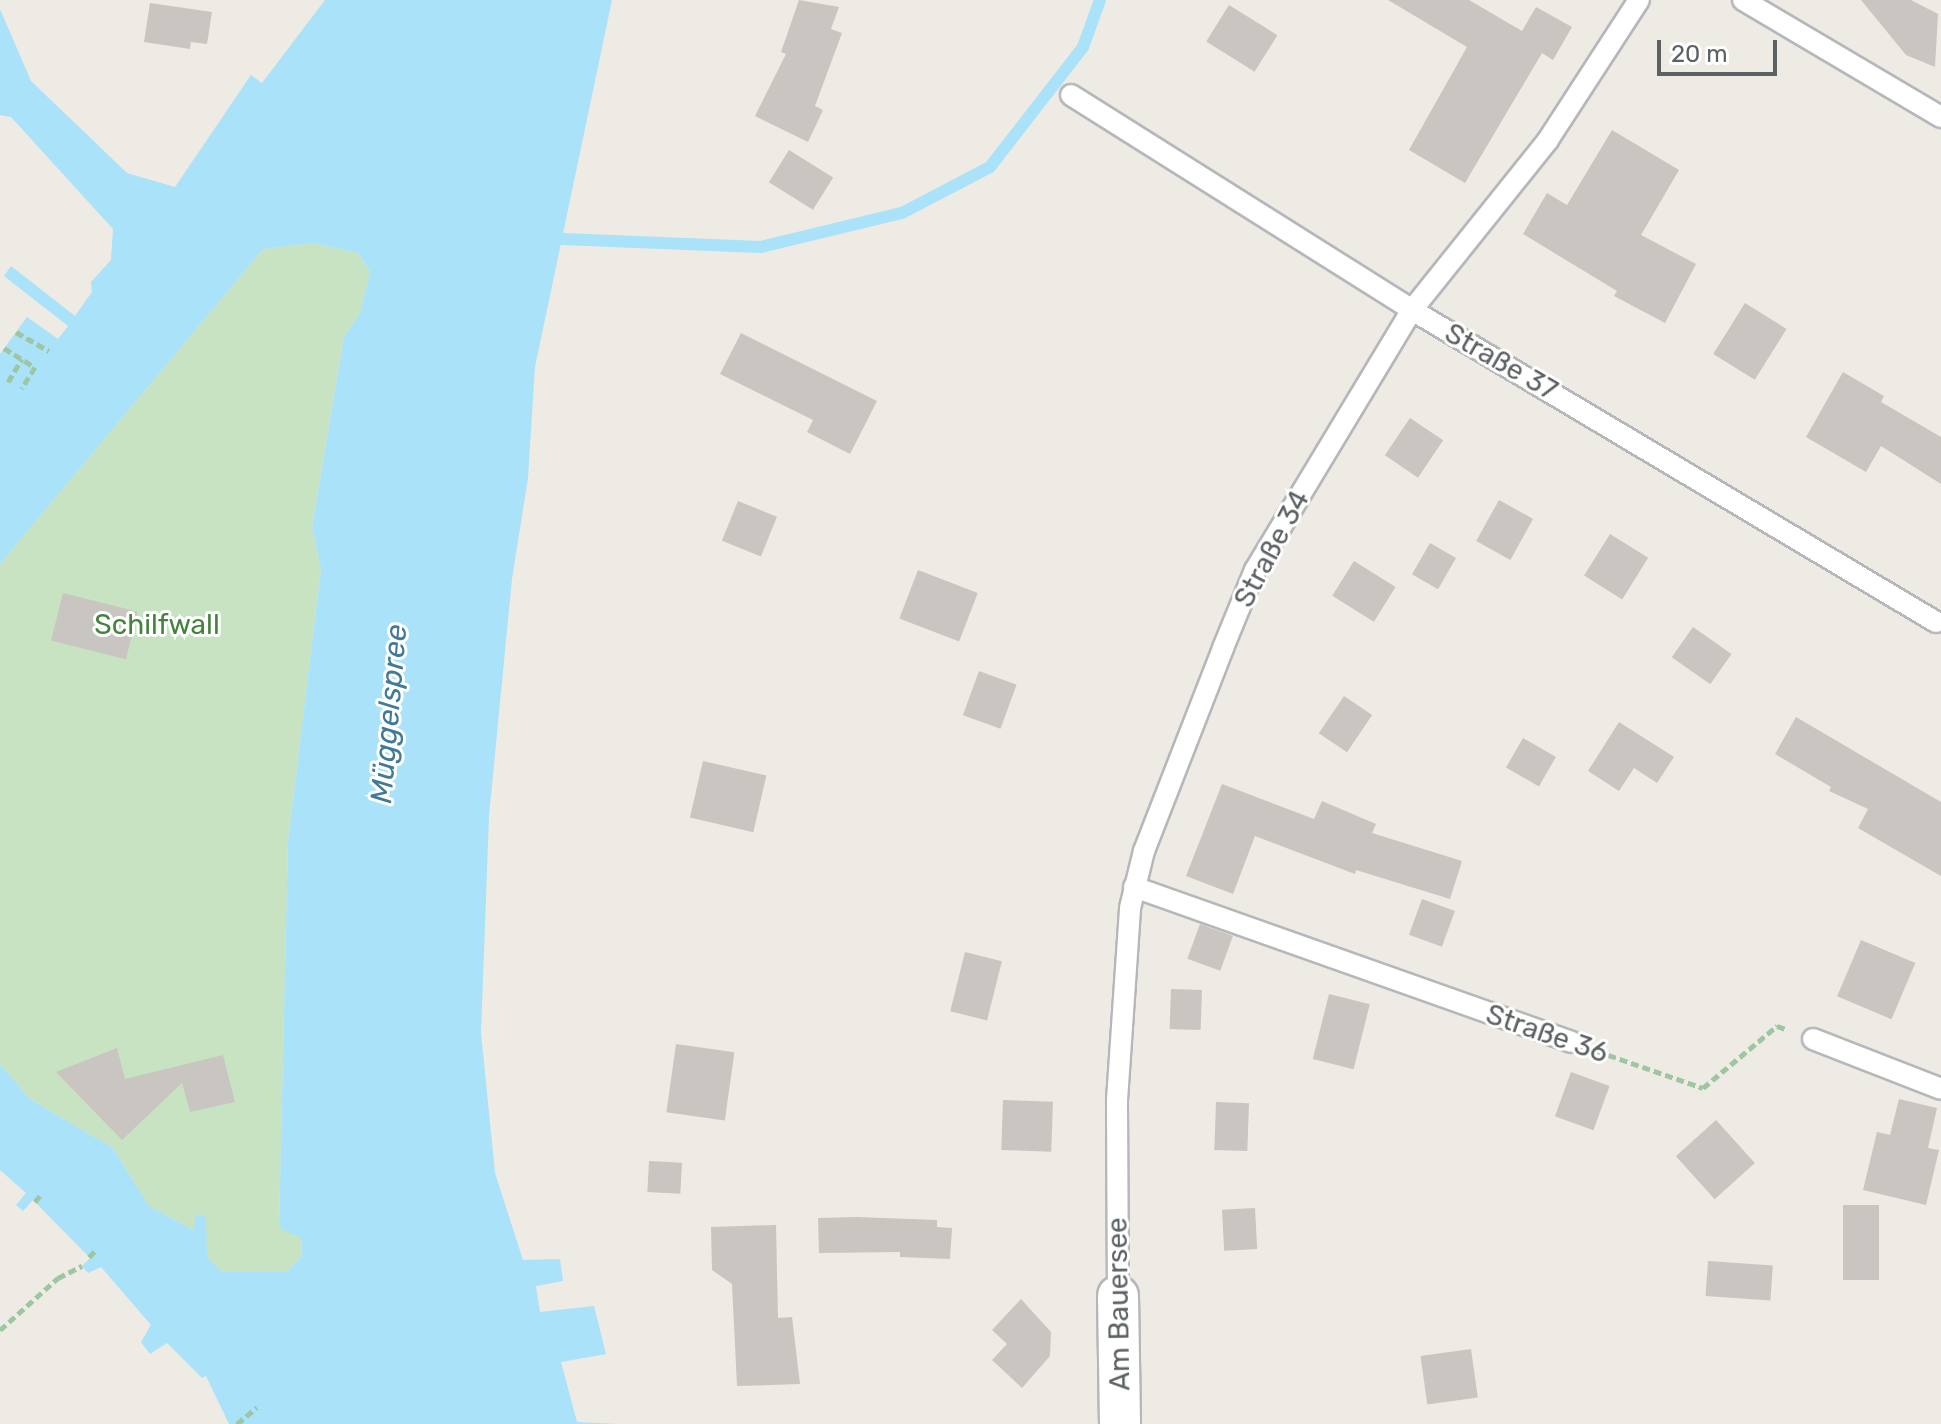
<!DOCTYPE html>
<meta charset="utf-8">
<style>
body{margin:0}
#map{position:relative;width:1941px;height:1424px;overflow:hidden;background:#eeeae4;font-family:Rubik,sans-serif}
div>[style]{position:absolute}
.green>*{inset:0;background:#c8e3c2}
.water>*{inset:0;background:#a9e2f9}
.stream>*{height:12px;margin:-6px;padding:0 6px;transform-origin:6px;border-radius:6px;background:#a9e2f9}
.building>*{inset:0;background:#c9c5c1;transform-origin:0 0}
.path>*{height:5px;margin-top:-2.5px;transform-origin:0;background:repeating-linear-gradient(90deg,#9ec6a2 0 8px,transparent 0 12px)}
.roads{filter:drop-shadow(2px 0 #b5b7ba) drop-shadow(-2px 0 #b5b7ba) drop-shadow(0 2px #b5b7ba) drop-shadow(0 -2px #b5b7ba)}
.service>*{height:20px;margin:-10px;padding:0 10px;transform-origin:10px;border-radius:10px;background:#fff}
.minor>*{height:40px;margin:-20px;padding:0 20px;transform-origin:20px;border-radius:20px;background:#fff}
span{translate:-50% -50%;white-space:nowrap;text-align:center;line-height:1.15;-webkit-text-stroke:6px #fff;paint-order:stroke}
.street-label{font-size:28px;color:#5c6164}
.park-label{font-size:28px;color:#43833c}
.water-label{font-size:30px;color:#417998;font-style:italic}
.scale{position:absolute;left:1657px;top:40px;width:120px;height:36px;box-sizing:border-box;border:4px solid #5c6164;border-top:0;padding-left:10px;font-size:24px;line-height:28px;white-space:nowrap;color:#5c6164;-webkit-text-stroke:6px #fff;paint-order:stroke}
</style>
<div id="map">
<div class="green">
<i style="clip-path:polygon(313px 243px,358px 253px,370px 272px,360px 313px,344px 337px,312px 527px,321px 569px,288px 841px,279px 1227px,301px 1238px,302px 1256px,287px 1272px,222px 1272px,207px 1257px,194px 1230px,149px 1206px,113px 1148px,30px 1099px,0 1064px,0 564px,263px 249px)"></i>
</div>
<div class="water">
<i style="clip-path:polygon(325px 0,612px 0,535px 367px,528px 478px,512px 579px,489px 816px,481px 1033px,495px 1173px,523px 1260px,560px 1259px,563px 1281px,536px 1286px,540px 1312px,594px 1306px,606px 1354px,561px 1362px,577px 1422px,617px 1424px,229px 1424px,206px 1376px,202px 1378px,167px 1343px,150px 1354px,141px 1342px,151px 1325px,101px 1267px,88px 1273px,82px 1266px,90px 1258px,33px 1200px,23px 1211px,16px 1205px,26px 1193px,0 1170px,0 1064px,30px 1099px,113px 1148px,149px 1206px,194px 1230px,196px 1214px,206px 1217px,207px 1257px,222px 1272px,287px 1272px,302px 1256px,301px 1238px,279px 1228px,288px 841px,321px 569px,312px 527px,344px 337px,360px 313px,370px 272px,358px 253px,313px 243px,263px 249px,0 564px,0 354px,27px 317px,58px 339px,68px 326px,4px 276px,11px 266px,75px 316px,92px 292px,91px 282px,111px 260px,113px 229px,11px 117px,0 115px,0 9px,31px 81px,127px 173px,175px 187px,251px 75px,262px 83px)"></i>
</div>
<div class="stream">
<i style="left:562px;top:239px;width:199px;rotate:2.3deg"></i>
<i style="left:761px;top:247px;width:145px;rotate:-13.6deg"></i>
<i style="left:902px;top:213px;width:99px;rotate:-27.6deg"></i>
<i style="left:990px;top:167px;width:152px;rotate:-52.2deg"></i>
<i style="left:1083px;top:47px;width:50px;rotate:-70.1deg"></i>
</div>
<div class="building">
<i style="clip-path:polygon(799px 0,839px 7px,831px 29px,842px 33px,815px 106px,823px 110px,808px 142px,755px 116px,786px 54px,781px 52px)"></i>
<i style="clip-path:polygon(1388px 0,1469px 0,1522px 31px,1536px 7px,1572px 27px,1553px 60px,1542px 53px,1465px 183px,1409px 150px,1467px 47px)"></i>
<i style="clip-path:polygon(1861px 0,1911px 0,1938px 14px,1935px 67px,1906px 55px)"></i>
<i style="clip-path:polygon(150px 3px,212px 12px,207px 44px,191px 42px,190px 49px,144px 42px)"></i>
<i style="left:1229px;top:5px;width:57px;height:43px;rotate:32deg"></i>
<i style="clip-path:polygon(1612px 130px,1679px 170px,1641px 235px,1696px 264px,1665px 323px,1614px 296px,1617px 291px,1523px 234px,1547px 193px,1567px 205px)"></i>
<i style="left:789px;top:150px;width:52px;height:38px;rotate:32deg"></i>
<i style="left:1745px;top:303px;width:49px;height:60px;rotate:32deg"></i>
<i style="clip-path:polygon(741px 333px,877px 401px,850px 454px,807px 432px,813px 420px,720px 374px)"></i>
<i style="clip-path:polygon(1843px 372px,1884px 396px,1881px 402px,1941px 437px,1941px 484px,1881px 446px,1866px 472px,1806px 437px)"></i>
<i style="left:1410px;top:418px;width:40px;height:45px;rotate:34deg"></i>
<i style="left:1499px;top:500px;width:39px;height:47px;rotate:29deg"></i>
<i style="left:738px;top:501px;width:42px;height:43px;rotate:22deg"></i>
<i style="left:1610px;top:534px;width:45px;height:49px;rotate:32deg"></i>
<i style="left:1430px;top:543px;width:30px;height:36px;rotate:30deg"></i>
<i style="left:1354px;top:561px;width:49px;height:41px;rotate:32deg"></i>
<i style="left:918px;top:570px;width:64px;height:52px;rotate:21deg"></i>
<i style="left:63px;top:593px;width:77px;height:49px;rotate:14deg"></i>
<i style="left:1693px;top:627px;width:47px;height:37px;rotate:35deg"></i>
<i style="left:979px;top:671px;width:40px;height:47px;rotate:20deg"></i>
<i style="left:1344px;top:696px;width:34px;height:45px;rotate:34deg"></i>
<i style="clip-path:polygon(1796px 717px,1941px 802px,1941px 876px,1858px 828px,1868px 809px,1829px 791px,1831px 787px,1775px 754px)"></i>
<i style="clip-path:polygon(1619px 722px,1674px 757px,1657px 783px,1634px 768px,1619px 791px,1588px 771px)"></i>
<i style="left:1523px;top:738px;width:38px;height:34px;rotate:30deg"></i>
<i style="left:703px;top:761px;width:65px;height:58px;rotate:13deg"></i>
<i style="clip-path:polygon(1222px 784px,1314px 819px,1322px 801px,1376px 824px,1372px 833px,1462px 861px,1450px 899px,1356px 870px,1355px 874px,1255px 836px,1233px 894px,1186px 876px)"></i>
<i style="left:1422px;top:899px;width:35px;height:38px;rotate:20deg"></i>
<i style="left:1200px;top:924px;width:35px;height:37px;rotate:20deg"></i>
<i style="left:1861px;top:940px;width:59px;height:61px;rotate:23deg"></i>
<i style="left:965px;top:952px;width:38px;height:61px;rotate:14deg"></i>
<i style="left:1171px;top:989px;width:31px;height:40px;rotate:2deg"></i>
<i style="left:1329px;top:994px;width:42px;height:67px;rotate:14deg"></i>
<i style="left:676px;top:1044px;width:59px;height:69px;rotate:8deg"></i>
<i style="clip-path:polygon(117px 1048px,125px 1079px,223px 1055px,235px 1102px,190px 1112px,182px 1083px,122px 1140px,56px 1072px)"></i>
<i style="left:1571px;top:1072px;width:41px;height:47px;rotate:20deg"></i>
<i style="clip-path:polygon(1899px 1099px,1937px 1108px,1928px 1148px,1939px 1150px,1926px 1205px,1863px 1190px,1877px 1132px,1890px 1135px)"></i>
<i style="left:1003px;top:1100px;width:50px;height:50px;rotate:2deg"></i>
<i style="left:1216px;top:1102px;width:33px;height:48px;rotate:2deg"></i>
<i style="left:1716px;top:1120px;width:58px;height:54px;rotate:48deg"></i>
<i style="left:649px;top:1161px;width:33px;height:31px;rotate:3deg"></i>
<i style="left:1843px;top:1205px;width:36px;height:75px"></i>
<i style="left:1255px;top:1208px;width:41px;height:33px;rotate:87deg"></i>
<i style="clip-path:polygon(857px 1217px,937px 1220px,937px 1227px,952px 1228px,950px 1259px,900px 1257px,900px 1252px,819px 1253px,818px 1218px)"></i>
<i style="clip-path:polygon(776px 1225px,778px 1318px,792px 1317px,800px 1384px,737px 1386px,732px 1284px,712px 1270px,711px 1227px)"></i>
<i style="left:1708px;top:1261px;width:65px;height:35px;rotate:4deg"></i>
<i style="clip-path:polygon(1021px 1299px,1051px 1332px,1050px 1356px,1022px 1388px,992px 1360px,1007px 1344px,992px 1330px)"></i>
<i style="left:1471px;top:1349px;width:49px;height:51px;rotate:82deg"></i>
</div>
<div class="path">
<i style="left:16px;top:332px;width:38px;rotate:30deg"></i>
<i style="left:4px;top:348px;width:36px;rotate:32deg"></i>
<i style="left:35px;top:367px;width:25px;rotate:122deg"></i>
<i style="left:8px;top:382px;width:27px;rotate:-59deg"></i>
<i style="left:1597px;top:1051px;width:112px;rotate:19.2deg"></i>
<i style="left:1703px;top:1088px;width:97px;rotate:-40deg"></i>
<i style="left:1777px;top:1026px;width:9px;rotate:18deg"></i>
<i style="left:35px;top:1202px;width:11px;rotate:-52deg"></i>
<i style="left:89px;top:1257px;width:11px;rotate:-45deg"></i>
<i style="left:0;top:1330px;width:78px;rotate:-41.9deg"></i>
<i style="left:58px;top:1278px;width:27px;rotate:-27deg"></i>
<i style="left:237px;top:1424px;width:26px;rotate:-40deg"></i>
</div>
<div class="roads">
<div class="service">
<i style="left:1743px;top:0;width:230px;rotate:30.6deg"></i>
<i style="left:1071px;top:95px;width:403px;rotate:32.2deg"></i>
<i style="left:1412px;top:310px;width:610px;rotate:30.77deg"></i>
<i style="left:1134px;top:887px;width:464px;rotate:19.5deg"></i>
<i style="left:1813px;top:1039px;width:137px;rotate:21.3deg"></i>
<i style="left:1118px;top:1296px;width:196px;rotate:-90.3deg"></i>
<i style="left:1117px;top:1100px;width:192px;rotate:-86.1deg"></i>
<i style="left:1130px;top:908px;width:59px;rotate:-76.2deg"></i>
<i style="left:1144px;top:851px;width:218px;rotate:-68.7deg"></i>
<i style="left:1223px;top:648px;width:84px;rotate:-67.7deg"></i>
<i style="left:1255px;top:570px;width:304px;rotate:-58.9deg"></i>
<i style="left:1412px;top:310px;width:218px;rotate:-51.3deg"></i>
<i style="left:1548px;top:140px;width:167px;rotate:-57deg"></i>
</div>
<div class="minor">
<i style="left:1118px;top:1296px;width:128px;rotate:89.1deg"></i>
</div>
</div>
<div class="street-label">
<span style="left:1501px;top:362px;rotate:30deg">Straße 37</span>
<span style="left:1272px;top:549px;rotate:-62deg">Straße 34</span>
<span style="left:1547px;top:1034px;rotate:19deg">Straße 36</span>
<span style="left:1119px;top:1304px;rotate:-91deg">Am Bauersee</span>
</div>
<div class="park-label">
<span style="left:157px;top:625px">Schilfwall</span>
</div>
<div class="water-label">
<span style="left:389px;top:714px;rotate:-85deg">Müggelspree</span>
</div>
<div class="scale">20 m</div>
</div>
